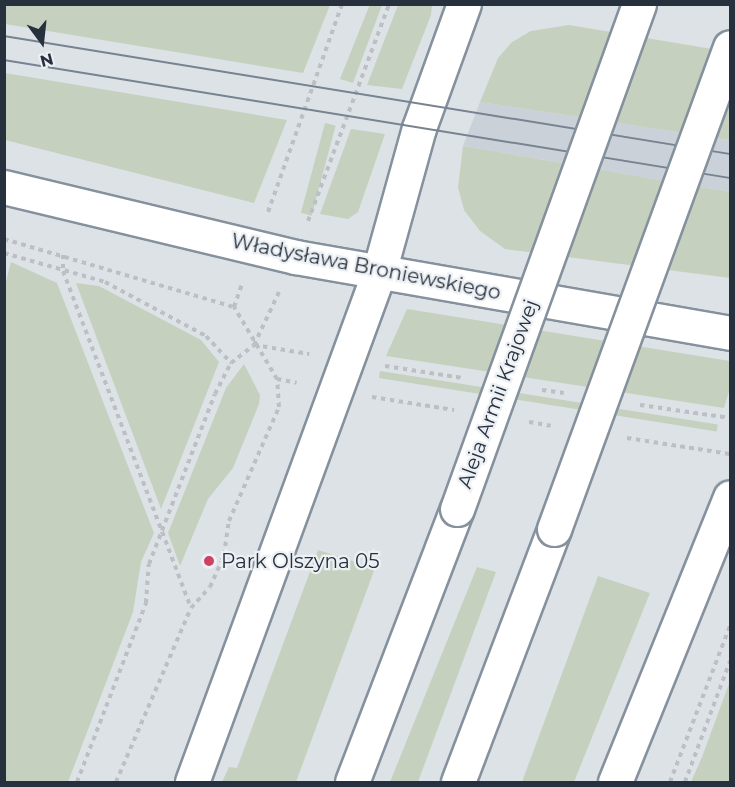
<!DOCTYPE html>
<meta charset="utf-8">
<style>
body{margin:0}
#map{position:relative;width:735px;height:787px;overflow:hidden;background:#dde2e7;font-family:Montserrat,sans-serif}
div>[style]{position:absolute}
.built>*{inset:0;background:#cbd1d9}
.green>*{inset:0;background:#c5d1be;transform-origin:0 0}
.path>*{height:4px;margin-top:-2px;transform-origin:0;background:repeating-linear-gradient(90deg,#bcc0c5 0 4.5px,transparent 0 9px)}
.roads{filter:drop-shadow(2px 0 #85919d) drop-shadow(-2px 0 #85919d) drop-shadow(0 2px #85919d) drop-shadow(0 -2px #85919d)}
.secondary>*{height:33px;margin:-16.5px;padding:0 16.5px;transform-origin:16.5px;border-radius:16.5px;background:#fff}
.motorway>*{height:33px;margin:-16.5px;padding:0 16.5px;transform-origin:16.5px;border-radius:16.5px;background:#fff}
.tram>*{height:1.5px;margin:-0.75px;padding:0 0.75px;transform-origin:0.75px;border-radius:0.75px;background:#778390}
.bridges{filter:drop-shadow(2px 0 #85919d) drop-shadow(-2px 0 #85919d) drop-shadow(0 2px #85919d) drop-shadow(0 -2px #85919d)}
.motorway-bridge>*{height:33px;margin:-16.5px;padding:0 16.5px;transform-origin:16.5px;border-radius:16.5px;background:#fff}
.dots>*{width:16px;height:16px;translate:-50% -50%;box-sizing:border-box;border:3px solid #ecf0f4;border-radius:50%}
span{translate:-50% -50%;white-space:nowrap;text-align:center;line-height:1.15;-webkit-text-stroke:4.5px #ecf0f4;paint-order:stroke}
.street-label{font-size:20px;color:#27313d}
.poi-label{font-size:20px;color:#27313d}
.left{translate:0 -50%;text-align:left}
.frame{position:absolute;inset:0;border:6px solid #27313d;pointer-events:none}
.north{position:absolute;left:12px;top:12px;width:60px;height:60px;-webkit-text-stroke:4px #ecf0f4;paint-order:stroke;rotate:165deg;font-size:16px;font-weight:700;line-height:24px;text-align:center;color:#27313d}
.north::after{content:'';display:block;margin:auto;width:21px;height:27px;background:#27313d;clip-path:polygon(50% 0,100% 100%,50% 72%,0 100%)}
</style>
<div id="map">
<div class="built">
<i style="clip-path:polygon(480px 102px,730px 140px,730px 192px,463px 146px)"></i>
</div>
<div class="green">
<i style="clip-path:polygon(370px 4px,382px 5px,353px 83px,340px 79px)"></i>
<i style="clip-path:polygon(4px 5px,5px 4px,330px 5px,303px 73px,5px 24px)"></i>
<i style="clip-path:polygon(398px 5px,432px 5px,431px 15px,402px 89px,367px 85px)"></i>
<i style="clip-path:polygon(569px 25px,730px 52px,730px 140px,480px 102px,498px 58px,512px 42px,531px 31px)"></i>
<i style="clip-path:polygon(4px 73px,5px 73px,287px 120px,254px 203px,5px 140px)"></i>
<i style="left:325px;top:123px;width:11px;height:93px;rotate:15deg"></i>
<i style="clip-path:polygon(351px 129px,385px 134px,358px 212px,348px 219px,320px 214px)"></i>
<i style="clip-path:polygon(463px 146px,730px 192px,730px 278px,505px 249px,480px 231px,464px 210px,458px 187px)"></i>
<i style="clip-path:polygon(11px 262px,57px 283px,154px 533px,141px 562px,133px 612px,68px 782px,5px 782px,4px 289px)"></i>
<i style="clip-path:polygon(76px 283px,99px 286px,201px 340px,219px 362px,161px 509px)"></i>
<i style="clip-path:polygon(407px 309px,730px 361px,730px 388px,724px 408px,386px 356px)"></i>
<i style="clip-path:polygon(244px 364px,260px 395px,259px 404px,233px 468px,208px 499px,180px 566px,168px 533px,226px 388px)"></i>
<i style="left:380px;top:371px;width:342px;height:7px;rotate:9deg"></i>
<i style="clip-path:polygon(318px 550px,375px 568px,296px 782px,222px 782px,229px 767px,237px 768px)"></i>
<i style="clip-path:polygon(477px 567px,496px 572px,418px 782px,390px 782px)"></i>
<i style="clip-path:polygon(598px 576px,650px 593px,574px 782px,522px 782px)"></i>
<i style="clip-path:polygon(730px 681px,730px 782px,691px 782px,702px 757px)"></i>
</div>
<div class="path">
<i style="left:268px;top:212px;width:221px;rotate:-70.4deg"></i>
<i style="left:308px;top:221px;width:232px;rotate:-69.5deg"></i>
<i style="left:4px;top:239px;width:240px;rotate:16.5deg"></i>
<i style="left:234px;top:307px;width:24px;rotate:-71deg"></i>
<i style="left:4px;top:253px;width:105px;rotate:16deg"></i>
<i style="left:105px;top:282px;width:115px;rotate:28.1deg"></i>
<i style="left:206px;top:336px;width:37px;rotate:47deg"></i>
<i style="left:63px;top:255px;width:16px;rotate:90deg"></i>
<i style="left:63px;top:271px;width:360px;rotate:69.2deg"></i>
<i style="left:254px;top:345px;width:56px;rotate:9.3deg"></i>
<i style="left:385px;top:366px;width:79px;rotate:8.7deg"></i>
<i style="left:277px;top:379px;width:20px;rotate:11deg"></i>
<i style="left:542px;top:390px;width:22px;rotate:8deg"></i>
<i style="left:372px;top:397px;width:83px;rotate:9deg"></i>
<i style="left:640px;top:405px;width:91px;rotate:8.2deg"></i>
<i style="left:529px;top:422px;width:22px;rotate:10deg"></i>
<i style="left:627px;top:438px;width:104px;rotate:8.8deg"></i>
<i style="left:77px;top:782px;width:192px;rotate:-68.9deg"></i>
<i style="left:146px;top:603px;width:39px;rotate:-86deg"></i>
<i style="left:149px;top:564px;width:182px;rotate:-68.8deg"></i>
<i style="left:215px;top:394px;width:35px;rotate:-63deg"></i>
<i style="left:231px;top:363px;width:29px;rotate:-38deg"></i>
<i style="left:254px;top:345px;width:59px;rotate:-64.7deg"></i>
<i style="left:116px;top:782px;width:189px;rotate:-66.7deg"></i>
<i style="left:191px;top:608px;width:28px;rotate:-48deg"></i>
<i style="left:210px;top:587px;width:35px;rotate:-66deg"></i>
<i style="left:224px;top:555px;width:34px;rotate:-82deg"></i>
<i style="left:229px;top:521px;width:124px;rotate:-66.3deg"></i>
<i style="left:279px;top:407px;width:28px;rotate:-94deg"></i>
<i style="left:277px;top:379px;width:84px;rotate:-120.8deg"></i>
<i style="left:670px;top:782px;width:167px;rotate:-69deg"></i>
<i style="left:685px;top:782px;width:129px;rotate:-69.6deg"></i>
</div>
<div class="roads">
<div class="secondary">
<i style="left:4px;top:187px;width:300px;rotate:13.5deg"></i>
<i style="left:296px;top:257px;width:441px;rotate:9.9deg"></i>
<i style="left:192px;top:782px;width:543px;rotate:-69.86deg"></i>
<i style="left:379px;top:272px;width:149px;rotate:-74.5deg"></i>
<i style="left:419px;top:128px;width:132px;rotate:-70.1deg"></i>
<i style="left:615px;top:782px;width:307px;rotate:-68deg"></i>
</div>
<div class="motorway">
<i style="left:352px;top:782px;width:292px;rotate:-69deg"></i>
<i style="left:458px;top:782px;width:271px;rotate:-69.2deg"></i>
</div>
</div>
<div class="tram">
<i style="left:4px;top:36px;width:736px;rotate:9.23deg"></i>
<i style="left:4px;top:60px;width:736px;rotate:9.23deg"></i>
</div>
<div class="bridges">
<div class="motorway-bridge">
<i style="left:457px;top:509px;width:537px;rotate:-70.18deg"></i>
<i style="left:554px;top:529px;width:513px;rotate:-69.94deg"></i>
</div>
</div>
<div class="dots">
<i style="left:209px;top:561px;background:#cc4264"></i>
</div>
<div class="street-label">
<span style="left:366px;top:267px;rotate:11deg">Władysława Broniewskiego</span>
<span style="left:498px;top:394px;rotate:-70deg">Aleja Armii Krajowej</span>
</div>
<div class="poi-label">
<span class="left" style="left:221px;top:561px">Park Olszyna 05</span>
</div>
<div class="frame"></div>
<div class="north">N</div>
</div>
